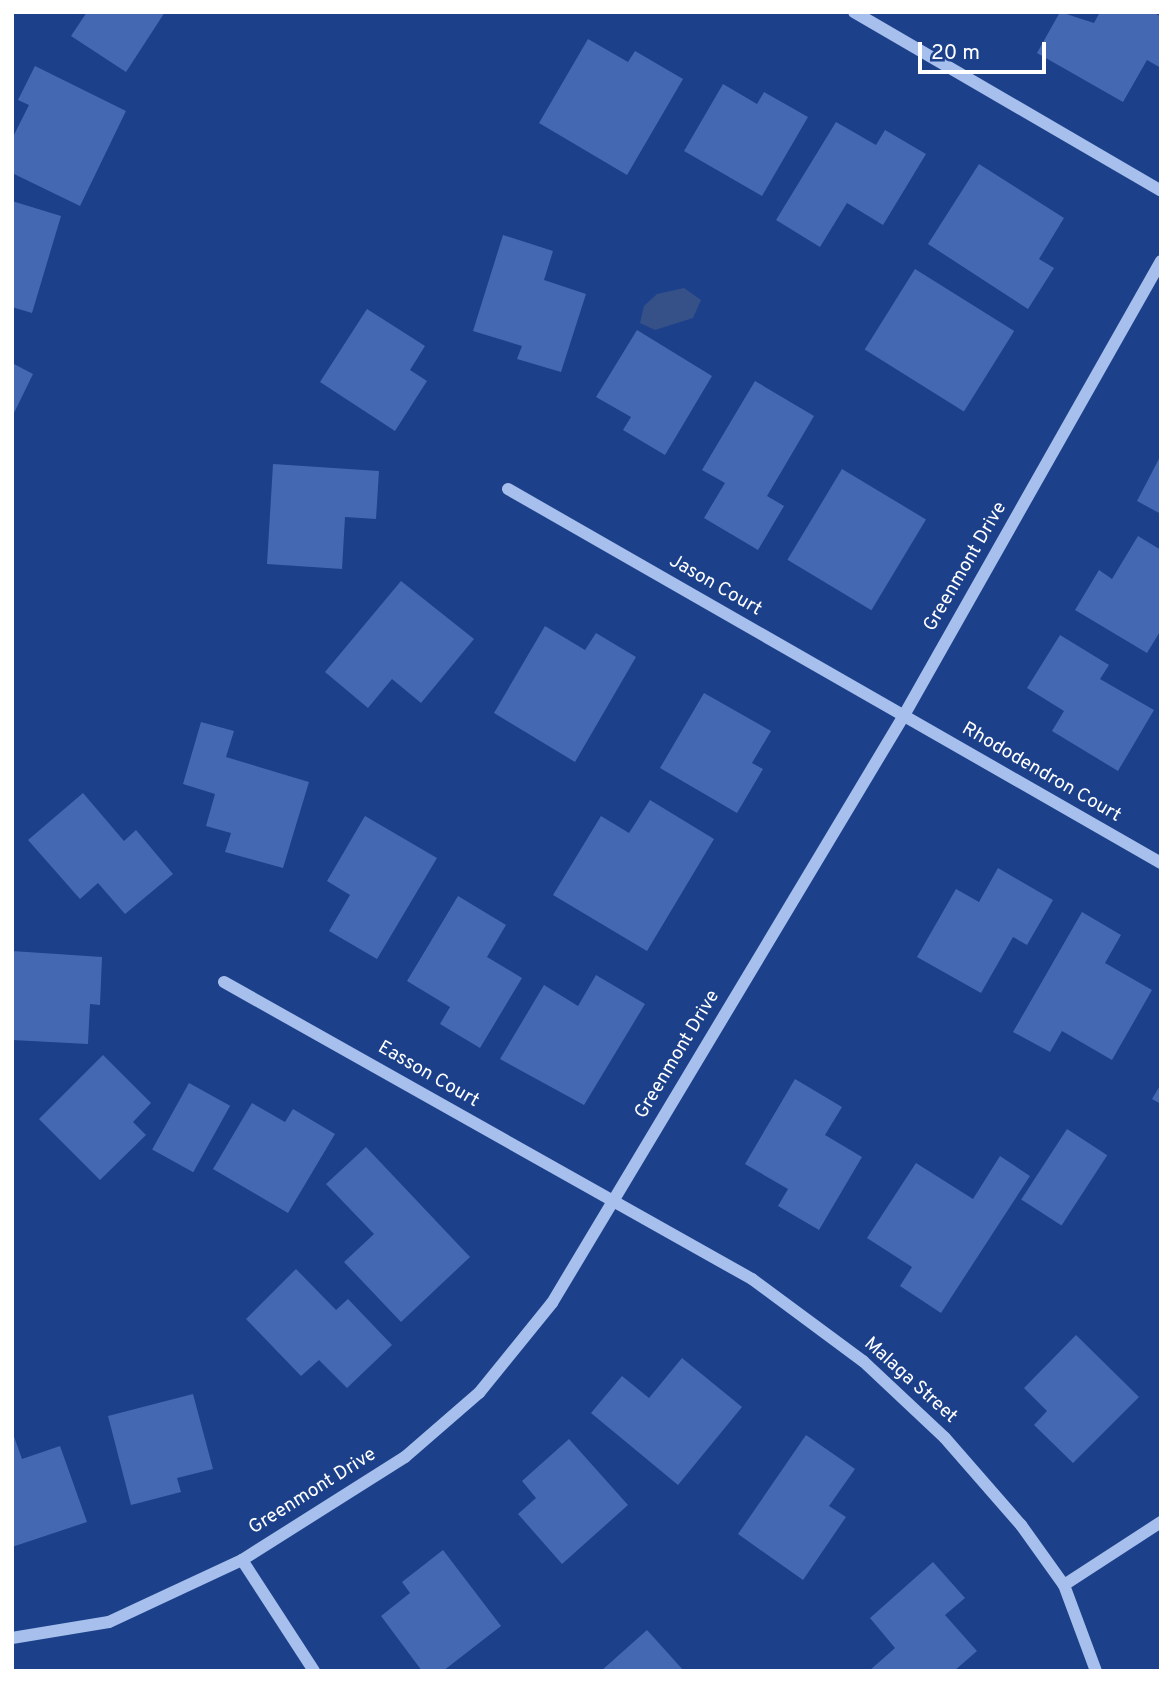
<!DOCTYPE html>
<style>
body{margin:0}
#map{position:relative;width:1173px;height:1683px;overflow:hidden;background:#1c408a;font-family:Overpass,sans-serif}
div>[style]{position:absolute}
.water>*{inset:0;background:#365088}
.building>*{inset:0;background:#4469b2;transform-origin:0 0}
.minor>*{height:12px;margin:-6px;padding:0 6px;transform-origin:6px;border-radius:6px;background:#a7bfec}
span{translate:-50% -50%;white-space:nowrap;text-align:center;line-height:1.15;-webkit-text-stroke:5px #1c408a;paint-order:stroke}
.street-label{font-size:19px;color:#fff}
.frame{position:absolute;inset:0;border:14px solid #fff;pointer-events:none}
.scale{position:absolute;left:918px;top:42px;width:128px;height:32px;box-sizing:border-box;border:4px solid #fff;border-top:0;padding-left:9px;font-size:21px;line-height:24px;white-space:nowrap;color:#fff;-webkit-text-stroke:5px #1c408a;paint-order:stroke}
</style>
<div id="map">
<div class="water">
<i style="clip-path:polygon(684px 288px,701px 300px,693px 318px,655px 330px,640px 323px,644px 306px,657px 294px)"></i>
</div>
<div class="building">
<i style="clip-path:polygon(87px 12px,165px 12px,126px 72px,71px 36px)"></i>
<i style="clip-path:polygon(1060px 12px,1094px 23px,1100px 12px,1153px 12px,1161px 17px,1161px 68px,1147px 60px,1123px 102px,1037px 53px)"></i>
<i style="clip-path:polygon(588px 39px,628px 62px,635px 51px,683px 79px,627px 175px,539px 123px)"></i>
<i style="clip-path:polygon(35px 66px,126px 111px,80px 206px,12px 173px,12px 139px,29px 105px,18px 100px)"></i>
<i style="clip-path:polygon(723px 84px,757px 104px,764px 92px,808px 117px,762px 196px,684px 151px)"></i>
<i style="clip-path:polygon(836px 122px,876px 145px,885px 130px,926px 154px,883px 225px,847px 203px,820px 247px,776px 220px)"></i>
<i style="clip-path:polygon(979px 164px,1064px 218px,1039px 259px,1054px 268px,1028px 309px,928px 244px)"></i>
<i style="clip-path:polygon(12px 201px,61px 216px,32px 313px,12px 307px)"></i>
<i style="clip-path:polygon(503px 235px,553px 251px,544px 280px,586px 294px,561px 372px,517px 359px,522px 346px,473px 331px)"></i>
<i style="left:915px;top:269px;width:117px;height:95px;rotate:32deg"></i>
<i style="clip-path:polygon(367px 309px,425px 346px,410px 370px,427px 381px,395px 431px,320px 382px)"></i>
<i style="clip-path:polygon(637px 330px,712px 376px,665px 455px,623px 430px,631px 417px,596px 397px)"></i>
<i style="clip-path:polygon(12px 363px,33px 374px,12px 417px)"></i>
<i style="clip-path:polygon(755px 381px,814px 416px,767px 496px,784px 506px,758px 550px,704px 518px,725px 483px,702px 470px)"></i>
<i style="clip-path:polygon(1161px 455px,1161px 514px,1137px 501px)"></i>
<i style="clip-path:polygon(273px 464px,379px 471px,376px 519px,345px 517px,342px 569px,267px 564px)"></i>
<i style="left:842px;top:469px;width:98px;height:106px;rotate:31deg"></i>
<i style="clip-path:polygon(1138px 536px,1161px 550px,1161px 630px,1147px 653px,1075px 610px,1099px 570px,1112px 579px)"></i>
<i style="clip-path:polygon(401px 581px,474px 639px,421px 703px,392px 679px,368px 708px,325px 672px)"></i>
<i style="clip-path:polygon(545px 626px,585px 650px,596px 633px,636px 657px,575px 762px,494px 713px)"></i>
<i style="clip-path:polygon(1060px 635px,1109px 665px,1100px 679px,1154px 710px,1118px 771px,1052px 731px,1064px 711px,1027px 688px)"></i>
<i style="clip-path:polygon(704px 693px,771px 731px,752px 763px,763px 769px,737px 813px,660px 768px)"></i>
<i style="clip-path:polygon(201px 722px,234px 731px,226px 757px,309px 782px,283px 868px,225px 852px,231px 833px,206px 826px,215px 794px,183px 784px)"></i>
<i style="clip-path:polygon(83px 793px,124px 841px,136px 830px,173px 874px,125px 914px,98px 883px,80px 899px,28px 840px)"></i>
<i style="clip-path:polygon(650px 800px,714px 839px,647px 951px,553px 895px,601px 816px,629px 833px)"></i>
<i style="clip-path:polygon(365px 816px,437px 858px,377px 959px,329px 931px,350px 895px,327px 881px)"></i>
<i style="clip-path:polygon(998px 868px,1053px 900px,1027px 945px,1013px 937px,981px 993px,917px 957px,956px 889px,979px 902px)"></i>
<i style="clip-path:polygon(458px 896px,506px 925px,487px 957px,522px 978px,480px 1048px,440px 1024px,450px 1007px,407px 981px)"></i>
<i style="clip-path:polygon(1082px 912px,1121px 935px,1105px 963px,1152px 990px,1112px 1060px,1062px 1031px,1050px 1052px,1013px 1032px)"></i>
<i style="clip-path:polygon(12px 951px,102px 957px,100px 1005px,90px 1004px,88px 1044px,12px 1040px)"></i>
<i style="clip-path:polygon(596px 975px,645px 1004px,584px 1105px,500px 1059px,544px 985px,578px 1006px)"></i>
<i style="clip-path:polygon(103px 1055px,151px 1103px,133px 1122px,146px 1135px,100px 1180px,39px 1119px)"></i>
<i style="clip-path:polygon(795px 1079px,842px 1107px,825px 1135px,862px 1157px,819px 1230px,778px 1206px,788px 1189px,745px 1164px)"></i>
<i style="left:189px;top:1083px;width:47px;height:76px;rotate:29deg"></i>
<i style="clip-path:polygon(1161px 1084px,1161px 1104px,1152px 1099px)"></i>
<i style="clip-path:polygon(252px 1103px,285px 1122px,293px 1109px,335px 1134px,288px 1213px,213px 1169px)"></i>
<i style="left:1067px;top:1129px;width:48px;height:84px;rotate:33deg"></i>
<i style="clip-path:polygon(366px 1147px,470px 1257px,401px 1322px,344px 1262px,374px 1234px,326px 1184px)"></i>
<i style="clip-path:polygon(1000px 1156px,1030px 1176px,941px 1313px,900px 1286px,912px 1267px,867px 1238px,916px 1163px,973px 1199px)"></i>
<i style="clip-path:polygon(296px 1269px,336px 1310px,348px 1299px,392px 1345px,347px 1388px,319px 1360px,301px 1376px,246px 1319px)"></i>
<i style="clip-path:polygon(1076px 1335px,1139px 1397px,1073px 1463px,1034px 1425px,1047px 1411px,1024px 1388px)"></i>
<i style="clip-path:polygon(682px 1358px,742px 1407px,678px 1485px,591px 1413px,622px 1376px,649px 1398px)"></i>
<i style="clip-path:polygon(193px 1394px,213px 1469px,177px 1478px,181px 1492px,131px 1505px,108px 1416px)"></i>
<i style="clip-path:polygon(12px 1431px,22px 1459px,60px 1446px,87px 1522px,12px 1547px)"></i>
<i style="clip-path:polygon(806px 1435px,855px 1469px,829px 1506px,846px 1517px,803px 1580px,738px 1534px)"></i>
<i style="clip-path:polygon(569px 1439px,628px 1505px,562px 1564px,518px 1514px,536px 1498px,522px 1481px)"></i>
<i style="clip-path:polygon(443px 1550px,501px 1626px,443px 1671px,422px 1671px,381px 1616px,410px 1593px,402px 1582px)"></i>
<i style="clip-path:polygon(933px 1562px,965px 1598px,945px 1615px,977px 1651px,954px 1671px,869px 1671px,895px 1648px,870px 1618px)"></i>
<i style="clip-path:polygon(647px 1630px,684px 1671px,601px 1671px)"></i>
</div>
<div class="minor">
<i style="left:854px;top:12px;width:355px;rotate:30.2deg"></i>
<i style="left:508px;top:489px;width:753px;rotate:29.8deg"></i>
<i style="left:224px;top:982px;width:606px;rotate:29.36deg"></i>
<i style="left:752px;top:1279px;width:138px;rotate:36.5deg"></i>
<i style="left:863px;top:1361px;width:112px;rotate:43.2deg"></i>
<i style="left:945px;top:1438px;width:116px;rotate:48.9deg"></i>
<i style="left:1021px;top:1525px;width:74px;rotate:54.4deg"></i>
<i style="left:1064px;top:1585px;width:92px;rotate:69.6deg"></i>
<i style="left:242px;top:1560px;width:132px;rotate:57deg"></i>
<i style="left:1064px;top:1585px;width:116px;rotate:-33deg"></i>
<i style="left:12px;top:1638px;width:98px;rotate:-9.4deg"></i>
<i style="left:109px;top:1622px;width:147px;rotate:-25deg"></i>
<i style="left:242px;top:1560px;width:193px;rotate:-32.3deg"></i>
<i style="left:405px;top:1457px;width:98px;rotate:-40.9deg"></i>
<i style="left:479px;top:1393px;width:116px;rotate:-51deg"></i>
<i style="left:552px;top:1303px;width:683px;rotate:-59.08deg"></i>
<i style="left:903px;top:717px;width:524px;rotate:-60.5deg"></i>
</div>
<div class="street-label">
<span style="left:966px;top:567px;rotate:-60deg">Greenmont Drive</span>
<span style="left:715px;top:586px;rotate:30deg">Jason Court</span>
<span style="left:1041px;top:773px;rotate:30deg">Rhododendron Court</span>
<span style="left:678px;top:1055px;rotate:-59deg">Greenmont Drive</span>
<span style="left:428px;top:1075px;rotate:30deg">Easson Court</span>
<span style="left:910px;top:1381px;rotate:42deg">Malaga Street</span>
<span style="left:313px;top:1492px;rotate:-32deg">Greenmont Drive</span>
</div>
<div class="frame"></div>
<div class="scale">20 m</div>
</div>
